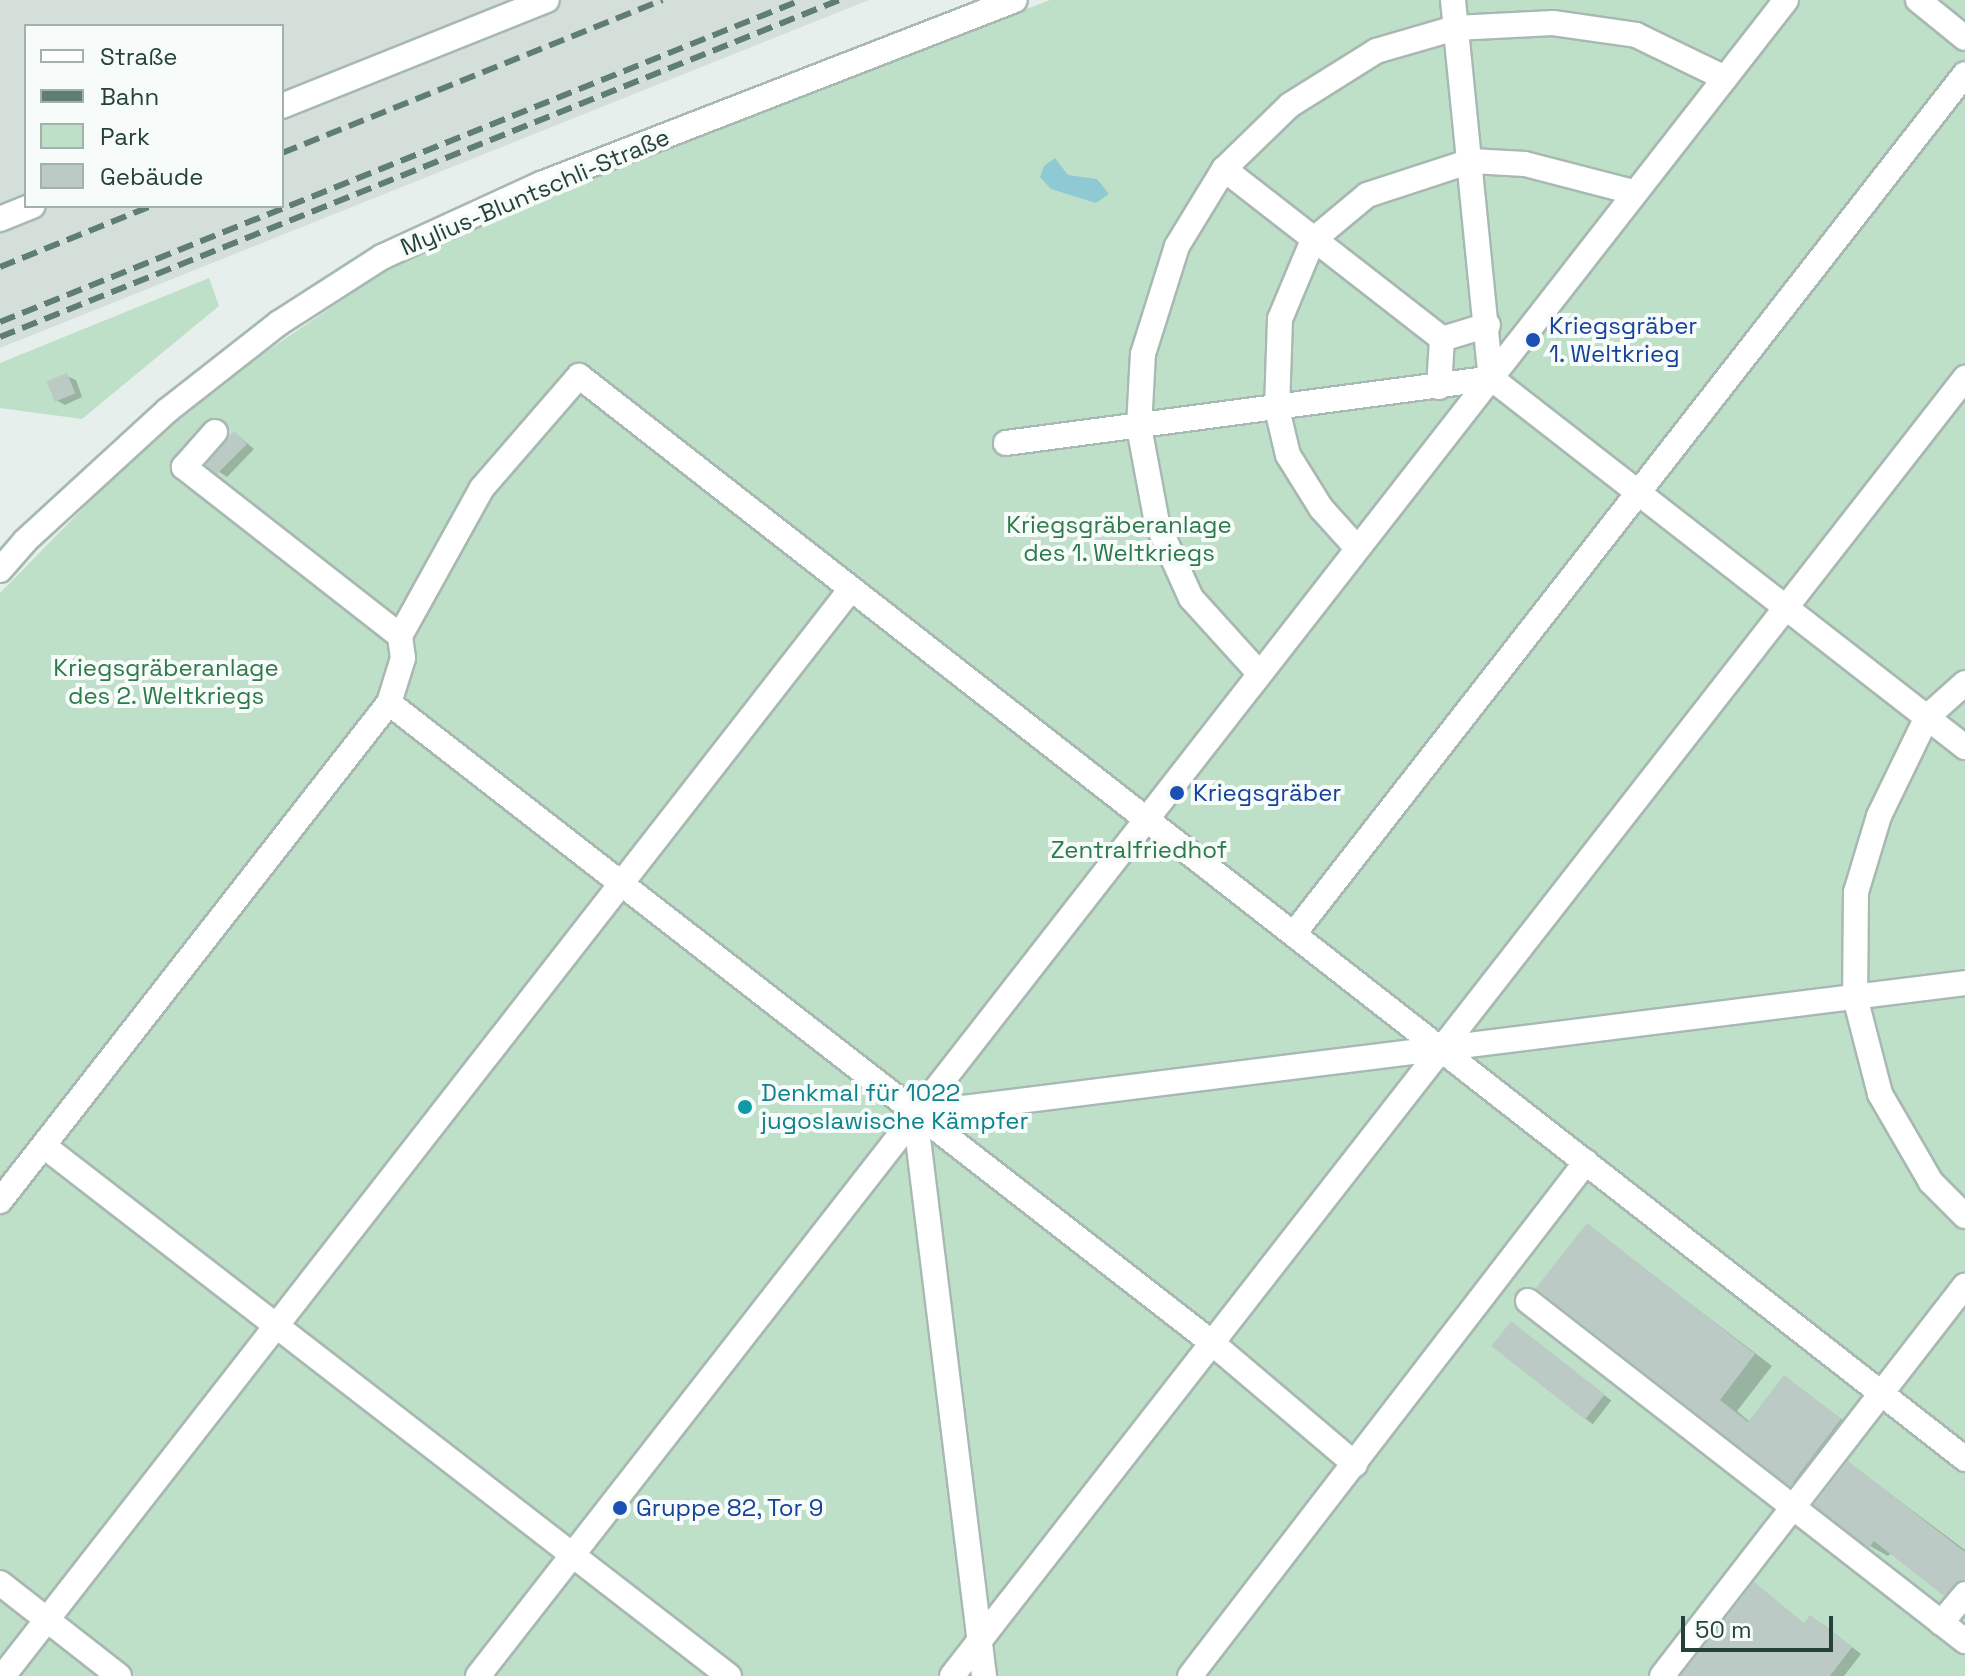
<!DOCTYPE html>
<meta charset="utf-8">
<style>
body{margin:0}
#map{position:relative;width:1965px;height:1676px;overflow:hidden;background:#e6efeb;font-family:"Space Grotesk",sans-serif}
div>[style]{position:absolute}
.built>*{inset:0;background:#d4dfda}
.green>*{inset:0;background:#bfe0c8}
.water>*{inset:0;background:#8ec9d4}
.shadow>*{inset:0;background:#0003;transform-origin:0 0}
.building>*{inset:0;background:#bbcac4;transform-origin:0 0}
.roads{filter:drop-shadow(2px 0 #a8b8b2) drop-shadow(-2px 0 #a8b8b2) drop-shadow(0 2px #a8b8b2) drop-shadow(0 -2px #a8b8b2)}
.minor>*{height:24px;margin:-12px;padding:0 12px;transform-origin:12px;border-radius:12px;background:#fff}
.rail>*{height:6px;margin-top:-3px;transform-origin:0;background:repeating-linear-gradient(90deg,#5f7d75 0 16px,transparent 0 24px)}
.dots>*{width:22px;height:22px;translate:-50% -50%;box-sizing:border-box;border:4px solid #f7fbf9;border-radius:50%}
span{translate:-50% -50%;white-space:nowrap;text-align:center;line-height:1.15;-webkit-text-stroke:8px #f7fbf9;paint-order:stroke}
.street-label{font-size:24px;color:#24423a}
.transit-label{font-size:24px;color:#164399}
.left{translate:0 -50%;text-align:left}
.park-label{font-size:24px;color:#2d7a4b}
.culture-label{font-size:24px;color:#0d838f}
.legend{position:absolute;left:24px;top:24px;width:260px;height:184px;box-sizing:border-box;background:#f7fbf9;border:2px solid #a3b1ad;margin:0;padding:10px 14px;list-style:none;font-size:24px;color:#24423a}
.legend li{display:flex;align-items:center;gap:16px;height:40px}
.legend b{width:40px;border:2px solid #a3b1ad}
.scale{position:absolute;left:1681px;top:1616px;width:152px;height:36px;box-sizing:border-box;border:4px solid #24423a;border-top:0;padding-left:10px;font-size:24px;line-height:28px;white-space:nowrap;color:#24423a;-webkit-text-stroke:6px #f7fbf9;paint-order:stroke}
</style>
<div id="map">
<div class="built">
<i style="clip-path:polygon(evenodd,0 0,869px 0,0 348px,0 0,26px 26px,282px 26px,282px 206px,26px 206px,26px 26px)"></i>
</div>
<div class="green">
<i style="clip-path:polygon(1050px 0,1965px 0,1965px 1676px,0 1676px,0 593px,140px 450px,223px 381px,386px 270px,546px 192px)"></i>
<i style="clip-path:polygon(209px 278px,219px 306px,82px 419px,0 408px,0 363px)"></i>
</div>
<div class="water">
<i style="clip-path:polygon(1055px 158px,1068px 175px,1097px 179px,1109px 194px,1096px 203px,1051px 189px,1040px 177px,1044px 166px)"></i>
</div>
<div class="shadow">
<i style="clip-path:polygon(67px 376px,76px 380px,82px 397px,65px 405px,56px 400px)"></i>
<i style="clip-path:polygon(235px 433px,254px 449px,227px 477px,209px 465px)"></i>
<i style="clip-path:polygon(1587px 1225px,1772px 1366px,1737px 1411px,1750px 1422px,1785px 1377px,1857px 1431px,1809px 1495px,1539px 1288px)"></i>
<i style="left:1512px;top:1323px;width:126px;height:30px;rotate:38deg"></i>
<i style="clip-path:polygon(1849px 1463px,1965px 1550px,1963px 1604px,1892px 1552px,1888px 1556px,1870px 1546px)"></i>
<i style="clip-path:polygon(1821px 1623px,1861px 1654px,1844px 1676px,1682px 1676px,1805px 1624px)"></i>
</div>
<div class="building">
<i style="left:67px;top:373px;width:22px;height:22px;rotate:68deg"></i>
<i style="clip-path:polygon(234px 431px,247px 444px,217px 474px,206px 465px)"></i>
<i style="clip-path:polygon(1587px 1223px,1755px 1354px,1720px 1400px,1748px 1422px,1784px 1375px,1841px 1419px,1790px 1486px,1536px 1288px)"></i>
<i style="left:1511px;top:1321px;width:119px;height:32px;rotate:38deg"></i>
<i style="clip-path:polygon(1848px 1461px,1965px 1552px,1965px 1579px,1944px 1596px,1874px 1541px,1869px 1548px,1814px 1505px)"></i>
<i style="clip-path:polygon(1754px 1582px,1804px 1623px,1810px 1615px,1852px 1647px,1830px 1676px,1681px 1676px)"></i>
</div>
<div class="roads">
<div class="minor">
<i style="left:1453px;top:0;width:380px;rotate:84.3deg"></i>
<i style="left:1918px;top:0;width:60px;rotate:39deg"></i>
<i style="left:282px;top:106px;width:285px;rotate:-21.8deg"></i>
<i style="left:1224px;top:169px;width:276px;rotate:37.9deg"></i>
<i style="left:1442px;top:339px;width:48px;rotate:-16.9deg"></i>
<i style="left:0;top:219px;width:35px;rotate:-22deg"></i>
<i style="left:1439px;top:387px;width:48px;rotate:-86.4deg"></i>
<i style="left:215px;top:432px;width:47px;rotate:131.5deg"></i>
<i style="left:184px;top:467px;width:274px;rotate:38deg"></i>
<i style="left:1006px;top:443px;width:489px;rotate:-7.6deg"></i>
<i style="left:1491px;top:378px;width:601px;rotate:37.9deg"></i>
<i style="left:1357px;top:548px;width:54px;rotate:-132deg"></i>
<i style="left:1321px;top:508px;width:62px;rotate:-121.9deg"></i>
<i style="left:1288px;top:455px;width:47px;rotate:-103.4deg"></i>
<i style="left:1277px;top:409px;width:90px;rotate:-88.1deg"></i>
<i style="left:1280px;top:319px;width:86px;rotate:-67.3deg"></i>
<i style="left:1313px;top:240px;width:70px;rotate:-39.8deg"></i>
<i style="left:1367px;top:195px;width:109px;rotate:-18.1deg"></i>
<i style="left:1471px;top:161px;width:54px;rotate:3.2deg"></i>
<i style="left:1525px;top:164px;width:112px;rotate:14.5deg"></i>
<i style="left:0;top:570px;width:38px;rotate:-49deg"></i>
<i style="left:25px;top:541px;width:194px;rotate:-42.5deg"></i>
<i style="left:168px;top:410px;width:141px;rotate:-38.1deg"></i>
<i style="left:279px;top:323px;width:122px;rotate:-32.7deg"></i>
<i style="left:382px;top:257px;width:175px;rotate:-24.7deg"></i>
<i style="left:541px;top:184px;width:508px;rotate:-21.22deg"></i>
<i style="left:1259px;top:673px;width:101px;rotate:-132.2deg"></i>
<i style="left:1191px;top:598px;width:82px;rotate:-114.4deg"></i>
<i style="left:1157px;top:523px;width:98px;rotate:-100.6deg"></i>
<i style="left:1139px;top:427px;width:73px;rotate:-86.9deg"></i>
<i style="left:1143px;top:354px;width:113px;rotate:-72.5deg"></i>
<i style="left:1177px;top:246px;width:90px;rotate:-58.6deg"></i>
<i style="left:1224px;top:169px;width:92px;rotate:-44.1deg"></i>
<i style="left:1290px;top:105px;width:102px;rotate:-32.1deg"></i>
<i style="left:1376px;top:51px;width:82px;rotate:-16.2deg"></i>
<i style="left:1455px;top:28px;width:98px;rotate:-2.9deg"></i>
<i style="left:1553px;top:23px;width:84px;rotate:8.2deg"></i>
<i style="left:1636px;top:35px;width:99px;rotate:25.8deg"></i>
<i style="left:1965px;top:683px;width:51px;rotate:138.2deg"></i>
<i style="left:1927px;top:717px;width:110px;rotate:115.9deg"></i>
<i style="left:1879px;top:816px;width:79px;rotate:106.8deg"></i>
<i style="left:1856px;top:892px;width:105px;rotate:90.5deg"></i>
<i style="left:1855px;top:997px;width:100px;rotate:75.5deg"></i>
<i style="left:1880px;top:1094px;width:102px;rotate:59.9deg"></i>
<i style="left:1931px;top:1182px;width:48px;rotate:45deg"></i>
<i style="left:389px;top:703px;width:1041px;rotate:37.86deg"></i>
<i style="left:1211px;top:1342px;width:189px;rotate:40.3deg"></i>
<i style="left:1296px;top:931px;width:1087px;rotate:-52.02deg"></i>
<i style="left:44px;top:1146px;width:866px;rotate:37.73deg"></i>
<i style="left:0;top:1201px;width:632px;rotate:-52.01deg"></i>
<i style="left:389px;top:703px;width:47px;rotate:-72.7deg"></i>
<i style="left:403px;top:658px;width:22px;rotate:-98deg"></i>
<i style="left:400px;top:636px;width:169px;rotate:-61deg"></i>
<i style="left:482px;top:488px;width:148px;rotate:-49.1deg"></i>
<i style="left:579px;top:376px;width:1759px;rotate:38deg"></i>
<i style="left:1528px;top:1301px;width:554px;rotate:37.88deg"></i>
<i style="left:0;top:1583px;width:151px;rotate:38deg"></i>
<i style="left:1941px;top:1623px;width:38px;rotate:-50deg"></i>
<i style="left:3px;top:1676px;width:1379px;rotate:-52.04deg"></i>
<i style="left:478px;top:1676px;width:2126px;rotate:-52.03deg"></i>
<i style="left:952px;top:1676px;width:1647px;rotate:-52.03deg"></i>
<i style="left:984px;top:1676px;width:566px;rotate:-97deg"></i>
<i style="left:915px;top:1114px;width:1058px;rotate:-7.11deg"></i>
<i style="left:1190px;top:1676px;width:649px;rotate:-52.39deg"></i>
<i style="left:1662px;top:1676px;width:494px;rotate:-52.2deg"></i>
</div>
</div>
<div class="rail">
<i style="left:282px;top:153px;width:410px;rotate:-21.9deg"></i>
<i style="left:0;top:267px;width:163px;rotate:-22deg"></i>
<i style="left:0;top:322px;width:863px;rotate:-21.9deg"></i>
<i style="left:0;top:337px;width:904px;rotate:-21.88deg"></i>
</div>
<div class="dots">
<i style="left:1533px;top:340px;background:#1a4fb4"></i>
<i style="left:1177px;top:793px;background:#1a4fb4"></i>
<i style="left:745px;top:1107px;background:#0f9aa8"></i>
<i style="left:620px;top:1508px;background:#1a4fb4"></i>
</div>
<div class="street-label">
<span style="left:535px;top:192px;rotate:-23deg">Mylius-Bluntschli-Straße</span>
</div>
<div class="transit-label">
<span class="left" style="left:1549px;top:340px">Kriegsgräber<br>1. Weltkrieg</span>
<span class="left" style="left:1193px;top:793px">Kriegsgräber</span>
<span class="left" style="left:636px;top:1508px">Gruppe 82, Tor 9</span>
</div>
<div class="park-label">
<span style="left:1119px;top:539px">Kriegsgräberanlage<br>des 1. Weltkriegs</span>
<span style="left:166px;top:682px">Kriegsgräberanlage<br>des 2. Weltkriegs</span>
<span style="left:1139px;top:850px">Zentralfriedhof</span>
</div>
<div class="culture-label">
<span class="left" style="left:761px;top:1107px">Denkmal für 1022<br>jugoslawische Kämpfer</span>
</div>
<ul class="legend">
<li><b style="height:10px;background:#fff"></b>Straße</li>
<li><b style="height:10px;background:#5f7d75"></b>Bahn</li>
<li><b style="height:22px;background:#bfe0c8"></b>Park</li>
<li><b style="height:22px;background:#bbcac4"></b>Gebäude</li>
</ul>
<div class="scale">50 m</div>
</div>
